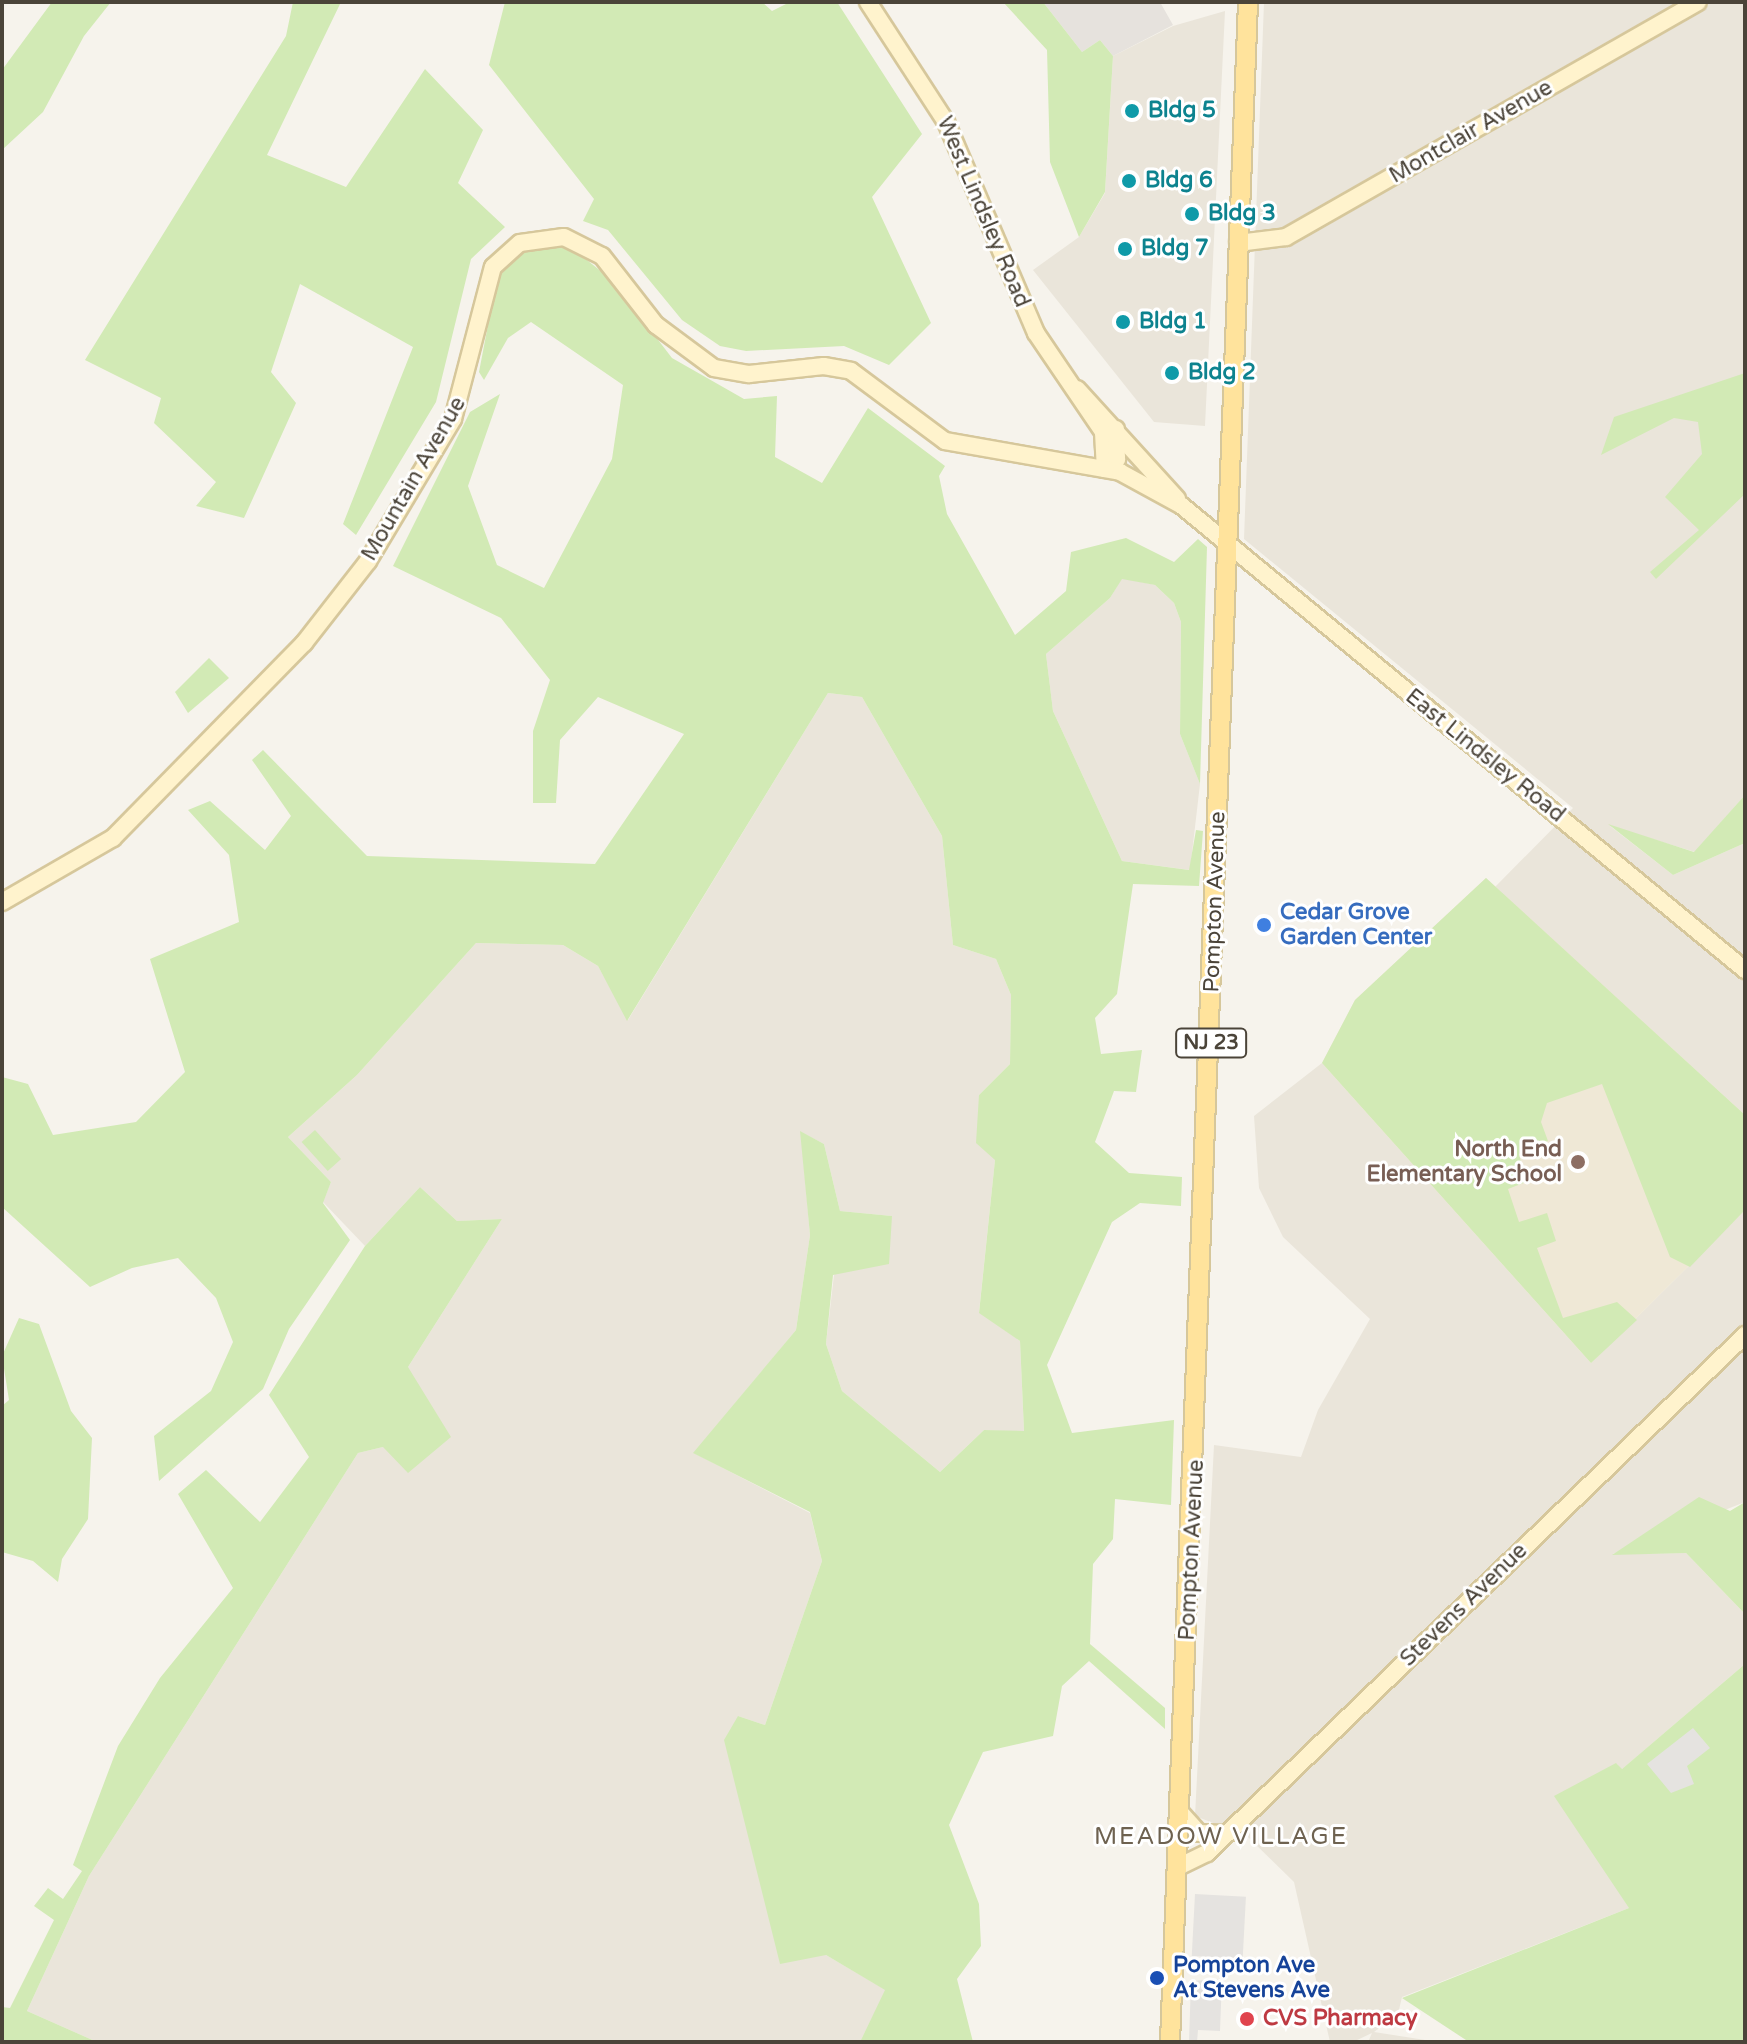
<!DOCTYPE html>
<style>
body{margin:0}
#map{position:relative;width:1747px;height:2044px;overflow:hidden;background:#f6f3ec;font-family:"Varela Round",sans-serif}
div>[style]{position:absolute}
.residential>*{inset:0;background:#eae5da}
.industrial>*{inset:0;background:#e6e2dd}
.education>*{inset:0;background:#efe8d6}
.green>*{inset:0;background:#d2eab5;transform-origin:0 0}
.parking>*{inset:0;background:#e5e3e0;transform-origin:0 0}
.roads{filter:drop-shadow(2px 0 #d6c79b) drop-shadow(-2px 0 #d6c79b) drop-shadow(0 2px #d6c79b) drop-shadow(0 -2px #d6c79b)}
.secondary>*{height:16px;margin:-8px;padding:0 8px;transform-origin:8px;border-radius:8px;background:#fff3cd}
.primary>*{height:18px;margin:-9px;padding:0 9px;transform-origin:9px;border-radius:9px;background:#ffe39c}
.dots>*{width:22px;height:22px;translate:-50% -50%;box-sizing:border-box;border:4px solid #fff;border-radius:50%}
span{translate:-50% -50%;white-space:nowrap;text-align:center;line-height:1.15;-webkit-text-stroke:6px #fff;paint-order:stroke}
.shield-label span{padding:2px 6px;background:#fff;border:2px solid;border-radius:6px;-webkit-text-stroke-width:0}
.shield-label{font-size:20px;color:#4b4439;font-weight:700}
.culture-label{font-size:22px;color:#0d838f;font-weight:700}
.left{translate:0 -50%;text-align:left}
.street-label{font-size:22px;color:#4b4439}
.shop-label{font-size:22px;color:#366cbe;font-weight:700}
.education-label{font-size:22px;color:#785e54;font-weight:700}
.right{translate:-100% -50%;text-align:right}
.transit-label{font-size:22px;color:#164399;font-weight:700}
.health-label{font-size:22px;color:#be3a42;font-weight:700}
.neighbourhood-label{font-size:24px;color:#6e6250;letter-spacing:2px}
.frame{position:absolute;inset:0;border:4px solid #4b4439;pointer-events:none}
</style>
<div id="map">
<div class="residential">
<i style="clip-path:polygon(1264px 2px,1745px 2px,1745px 795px,1695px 852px,1610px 826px,1673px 875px,1745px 843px,1745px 1115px,1495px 887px,1573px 808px,1244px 539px)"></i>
<i style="clip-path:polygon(1225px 11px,1205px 426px,1154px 422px,1033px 270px,1079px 237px,1105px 193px,1113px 56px,1173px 26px)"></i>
<i style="clip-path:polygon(1122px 578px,1155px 585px,1174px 603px,1181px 622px,1180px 734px,1200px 784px,1190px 870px,1122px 861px,1053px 711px,1046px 654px,1110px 598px)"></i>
<i style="clip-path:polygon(828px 693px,862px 697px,942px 836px,953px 945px,996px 959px,1011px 995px,1010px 1064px,979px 1095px,995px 1160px,979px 1312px,1020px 1341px,1024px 1432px,984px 1430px,940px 1472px,842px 1391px,826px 1344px,834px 1275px,892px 1216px,840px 1211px,824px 1144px,801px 1132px,810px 1235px,796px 1330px,694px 1453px,810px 1513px,822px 1561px,765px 1725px,738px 1716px,826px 1955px,886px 1990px,860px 2042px,97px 2042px,27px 2011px,89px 1876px,358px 1453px,383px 1447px,408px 1367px,502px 1219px,457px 1221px,420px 1187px,365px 1246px,323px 1202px,331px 1182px,288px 1137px,357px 1075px,476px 943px,563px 945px,598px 966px,628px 1020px)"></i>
<i style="clip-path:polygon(1322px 1063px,1591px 1363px,1745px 1210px,1745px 1502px,1613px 1554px,1686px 1553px,1745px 1614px,1745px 1664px,1621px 1770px,1617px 1764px,1629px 1908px,1402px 1997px,1398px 2014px,1374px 2032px,1438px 2042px,1368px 2042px,1372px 2033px,1353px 2042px,1330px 2042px,1294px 1882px,1247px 1836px,1195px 1816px,1214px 1445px,1301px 1457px,1318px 1410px,1370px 1319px,1283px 1237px,1259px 1188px,1254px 1116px)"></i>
</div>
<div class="industrial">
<i style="clip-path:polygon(1043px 2px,1160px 2px,1173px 25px,1113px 56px,1100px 40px,1082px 52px)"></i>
</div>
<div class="education">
<i style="clip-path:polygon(1486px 878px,1745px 1115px,1745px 1210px,1591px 1363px,1322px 1063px,1355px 1000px)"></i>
</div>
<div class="green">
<i style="clip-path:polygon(52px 2px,111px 2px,84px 36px,43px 112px,2px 150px,2px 70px)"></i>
<i style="clip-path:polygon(293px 2px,341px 2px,267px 155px,346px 187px,425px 69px,483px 130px,458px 183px,505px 227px,471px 259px,436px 402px,356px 535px,343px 524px,413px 347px,300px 284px,271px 372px,296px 403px,244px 518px,196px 506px,216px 482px,154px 423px,161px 398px,85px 360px,286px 36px)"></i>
<i style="clip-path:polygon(505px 2px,762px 2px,772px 11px,790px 2px,837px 2px,922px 134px,872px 197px,931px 323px,889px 365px,844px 346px,746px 351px,720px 346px,682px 320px,608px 230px,583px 221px,594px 199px,489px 65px)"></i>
<i style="clip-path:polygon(1003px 2px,1043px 2px,1082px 52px,1100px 40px,1113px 56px,1105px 192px,1079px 237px,1050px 162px,1047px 50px)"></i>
<i style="clip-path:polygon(568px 245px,612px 280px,672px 358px,744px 399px,777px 396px,775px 457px,822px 483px,868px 408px,945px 466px,939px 476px,947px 514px,1015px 635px,1066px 591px,1071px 552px,1126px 538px,1174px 562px,1198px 539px,1207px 547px,1200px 784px,1180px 734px,1181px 622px,1174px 603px,1155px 585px,1122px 579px,1110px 598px,1046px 654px,1053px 711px,1122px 861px,1189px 870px,1196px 830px,1203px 831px,1199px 886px,1133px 884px,1117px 994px,1095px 1018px,1101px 1054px,1142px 1050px,1136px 1092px,1114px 1091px,1095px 1142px,1129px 1173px,1182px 1177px,1181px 1206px,1140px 1203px,1112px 1222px,1047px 1365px,1072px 1433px,1174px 1420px,1171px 1505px,1115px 1499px,1113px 1539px,1093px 1564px,1090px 1644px,1165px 1708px,1165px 1729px,1089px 1661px,1062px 1686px,1053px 1736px,983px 1752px,949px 1825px,979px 1904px,981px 1946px,957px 1979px,973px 2042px,860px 2042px,885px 1990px,826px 1955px,780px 1964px,724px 1740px,738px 1716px,765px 1725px,822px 1561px,810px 1512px,693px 1453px,796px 1330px,810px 1235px,800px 1131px,824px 1144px,840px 1211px,892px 1216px,889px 1264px,833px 1275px,826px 1344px,842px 1391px,940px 1472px,984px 1430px,1024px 1431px,1020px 1341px,979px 1313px,995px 1160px,976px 1143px,979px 1095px,1010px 1064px,1011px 995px,996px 959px,953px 945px,942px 836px,862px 697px,828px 693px,627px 1021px,598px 966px,563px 945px,476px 943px,357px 1075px,288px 1137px,331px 1182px,323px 1203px,350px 1240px,289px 1329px,263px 1389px,159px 1481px,154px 1436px,211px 1391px,233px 1342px,216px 1298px,178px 1258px,132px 1268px,90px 1287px,2px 1207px,2px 1077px,28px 1084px,53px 1135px,136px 1122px,185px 1072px,150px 959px,239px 922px,229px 855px,188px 810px,210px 801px,265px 850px,291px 816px,252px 760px,263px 750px,367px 856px,595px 864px,684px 734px,598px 697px,560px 740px,556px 803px,533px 803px,533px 731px,550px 680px,501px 618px,393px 566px,470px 412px,500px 394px,468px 486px,497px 565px,544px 588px,612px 459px,623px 385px,531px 322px,508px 338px,484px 380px,479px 372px,497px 278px,524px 248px)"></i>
<i style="clip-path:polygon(1745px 373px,1745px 494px,1656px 579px,1650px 572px,1699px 530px,1665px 497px,1702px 454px,1698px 422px,1674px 418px,1601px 455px,1614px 417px)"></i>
<i style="clip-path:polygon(209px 658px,229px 678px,188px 713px,175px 692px)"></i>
<i style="clip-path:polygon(1745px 795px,1745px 843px,1673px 875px,1608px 824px,1694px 852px)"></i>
<i style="clip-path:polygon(1486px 878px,1745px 1115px,1745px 1210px,1690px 1267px,1670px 1257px,1602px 1084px,1547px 1103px,1541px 1122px,1548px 1141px,1519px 1154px,1526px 1182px,1508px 1189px,1519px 1222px,1547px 1213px,1556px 1241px,1537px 1248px,1563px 1318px,1617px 1302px,1637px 1320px,1591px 1363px,1322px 1063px,1355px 1000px)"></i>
<i style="left:315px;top:1130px;width:39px;height:18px;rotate:48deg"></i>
<i style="clip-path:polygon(420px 1187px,457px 1221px,502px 1219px,408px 1367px,451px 1437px,408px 1473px,383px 1447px,358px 1453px,89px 1876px,27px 2011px,97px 2042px,2px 2042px,2px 2007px,10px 2008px,54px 1920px,34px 1906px,48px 1888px,63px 1899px,82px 1871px,73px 1865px,118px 1746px,160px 1678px,233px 1588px,178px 1494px,206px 1470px,260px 1522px,309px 1457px,269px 1395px,365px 1246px)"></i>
<i style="clip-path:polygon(19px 1318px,39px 1324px,71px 1411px,92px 1438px,88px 1519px,62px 1559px,58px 1582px,33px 1561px,2px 1552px,2px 1406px,9px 1400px,2px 1356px)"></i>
<i style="clip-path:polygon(1699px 1497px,1730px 1511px,1745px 1502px,1745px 1614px,1686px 1553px,1612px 1555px)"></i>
<i style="clip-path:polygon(1745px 1664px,1745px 2042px,1469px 2042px,1402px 1998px,1629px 1908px,1554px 1796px,1616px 1763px,1622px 1769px)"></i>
</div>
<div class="parking">
<i style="clip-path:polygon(1693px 1728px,1710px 1748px,1687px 1766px,1694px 1784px,1671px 1793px,1647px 1764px)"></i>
<i style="left:1195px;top:1894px;width:51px;height:62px;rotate:3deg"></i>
<i style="clip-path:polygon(1222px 1979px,1220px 2031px,1198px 2030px,1197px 2042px,1189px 2042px,1191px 1981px)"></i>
</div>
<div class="roads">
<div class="secondary">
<i style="left:868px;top:2px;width:143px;rotate:57deg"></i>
<i style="left:946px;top:122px;width:229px;rotate:66.9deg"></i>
<i style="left:1036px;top:333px;width:120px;rotate:55.9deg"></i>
<i style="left:1103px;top:432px;width:37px;rotate:87deg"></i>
<i style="left:1238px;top:243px;width:48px;rotate:-7.1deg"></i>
<i style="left:1286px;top:237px;width:474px;rotate:-29.7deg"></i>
<i style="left:1077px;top:389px;width:149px;rotate:47.7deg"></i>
<i style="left:1105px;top:469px;width:16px;rotate:-40deg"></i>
<i style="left:1117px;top:459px;width:30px;rotate:-92deg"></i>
<i style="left:2px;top:902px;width:128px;rotate:-30deg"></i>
<i style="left:113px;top:838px;width:273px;rotate:-45.6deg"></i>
<i style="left:304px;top:643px;width:104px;rotate:-52deg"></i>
<i style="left:368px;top:561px;width:165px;rotate:-59.1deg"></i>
<i style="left:453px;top:419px;width:157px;rotate:-75.3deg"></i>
<i style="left:493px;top:267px;width:36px;rotate:-42deg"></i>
<i style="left:520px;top:243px;width:44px;rotate:-7.8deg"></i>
<i style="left:564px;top:237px;width:42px;rotate:26.6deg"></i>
<i style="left:602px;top:256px;width:88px;rotate:52deg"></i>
<i style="left:656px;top:325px;width:72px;rotate:36.6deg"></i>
<i style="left:714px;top:368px;width:36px;rotate:10deg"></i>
<i style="left:749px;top:374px;width:75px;rotate:-6.1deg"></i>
<i style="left:824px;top:366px;width:27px;rotate:10deg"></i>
<i style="left:851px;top:371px;width:117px;rotate:36.7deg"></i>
<i style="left:945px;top:441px;width:178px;rotate:10deg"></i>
<i style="left:1120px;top:472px;width:71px;rotate:28.7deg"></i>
<i style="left:1182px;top:506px;width:730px;rotate:39.49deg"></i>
<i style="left:1180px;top:1812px;width:28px;rotate:48deg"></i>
<i style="left:1199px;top:1833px;width:27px;rotate:2deg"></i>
<i style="left:1178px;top:1867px;width:32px;rotate:-26deg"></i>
<i style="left:1207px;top:1853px;width:747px;rotate:-43.91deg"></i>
</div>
<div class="primary">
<i style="left:1170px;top:2042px;width:2041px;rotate:-87.81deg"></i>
</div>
</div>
<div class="dots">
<i style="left:1132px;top:111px;background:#0f9aa8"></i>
<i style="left:1129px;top:181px;background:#0f9aa8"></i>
<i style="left:1192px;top:214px;background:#0f9aa8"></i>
<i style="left:1125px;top:249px;background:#0f9aa8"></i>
<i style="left:1123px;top:322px;background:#0f9aa8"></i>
<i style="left:1172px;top:373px;background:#0f9aa8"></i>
<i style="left:1264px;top:925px;background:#3f7fe0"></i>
<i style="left:1578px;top:1162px;background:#8d6e63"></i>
<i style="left:1157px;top:1978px;background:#1a4fb4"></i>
<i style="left:1247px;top:2019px;background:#e0444e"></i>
</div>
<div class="shield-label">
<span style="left:1211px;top:1043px">NJ 23</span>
</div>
<div class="culture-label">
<span class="left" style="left:1148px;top:111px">Bldg 5</span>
<span class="left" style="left:1145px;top:181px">Bldg 6</span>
<span class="left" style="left:1208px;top:214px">Bldg 3</span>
<span class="left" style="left:1141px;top:249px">Bldg 7</span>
<span class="left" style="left:1139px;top:322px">Bldg 1</span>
<span class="left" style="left:1188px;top:373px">Bldg 2</span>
</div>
<div class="street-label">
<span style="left:1471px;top:132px;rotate:-30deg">Montclair Avenue</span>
<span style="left:983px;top:212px;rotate:67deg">West Lindsley Road</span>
<span style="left:414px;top:479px;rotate:-60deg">Mountain Avenue</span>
<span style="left:1485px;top:756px;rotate:39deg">East Lindsley Road</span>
<span style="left:1215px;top:902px;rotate:-88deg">Pompton Avenue</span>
<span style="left:1192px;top:1550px;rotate:-87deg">Pompton Avenue</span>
<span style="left:1464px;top:1605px;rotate:-44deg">Stevens Avenue</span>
</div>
<div class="shop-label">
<span class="left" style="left:1280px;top:925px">Cedar Grove<br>Garden Center</span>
</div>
<div class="education-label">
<span class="right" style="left:1562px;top:1162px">North End<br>Elementary School</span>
</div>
<div class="transit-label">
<span class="left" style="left:1173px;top:1978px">Pompton Ave<br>At Stevens Ave</span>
</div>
<div class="health-label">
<span class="left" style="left:1263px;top:2019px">CVS Pharmacy</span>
</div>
<div class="neighbourhood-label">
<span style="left:1221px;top:1837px">MEADOW VILLAGE</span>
</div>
<div class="frame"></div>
</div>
